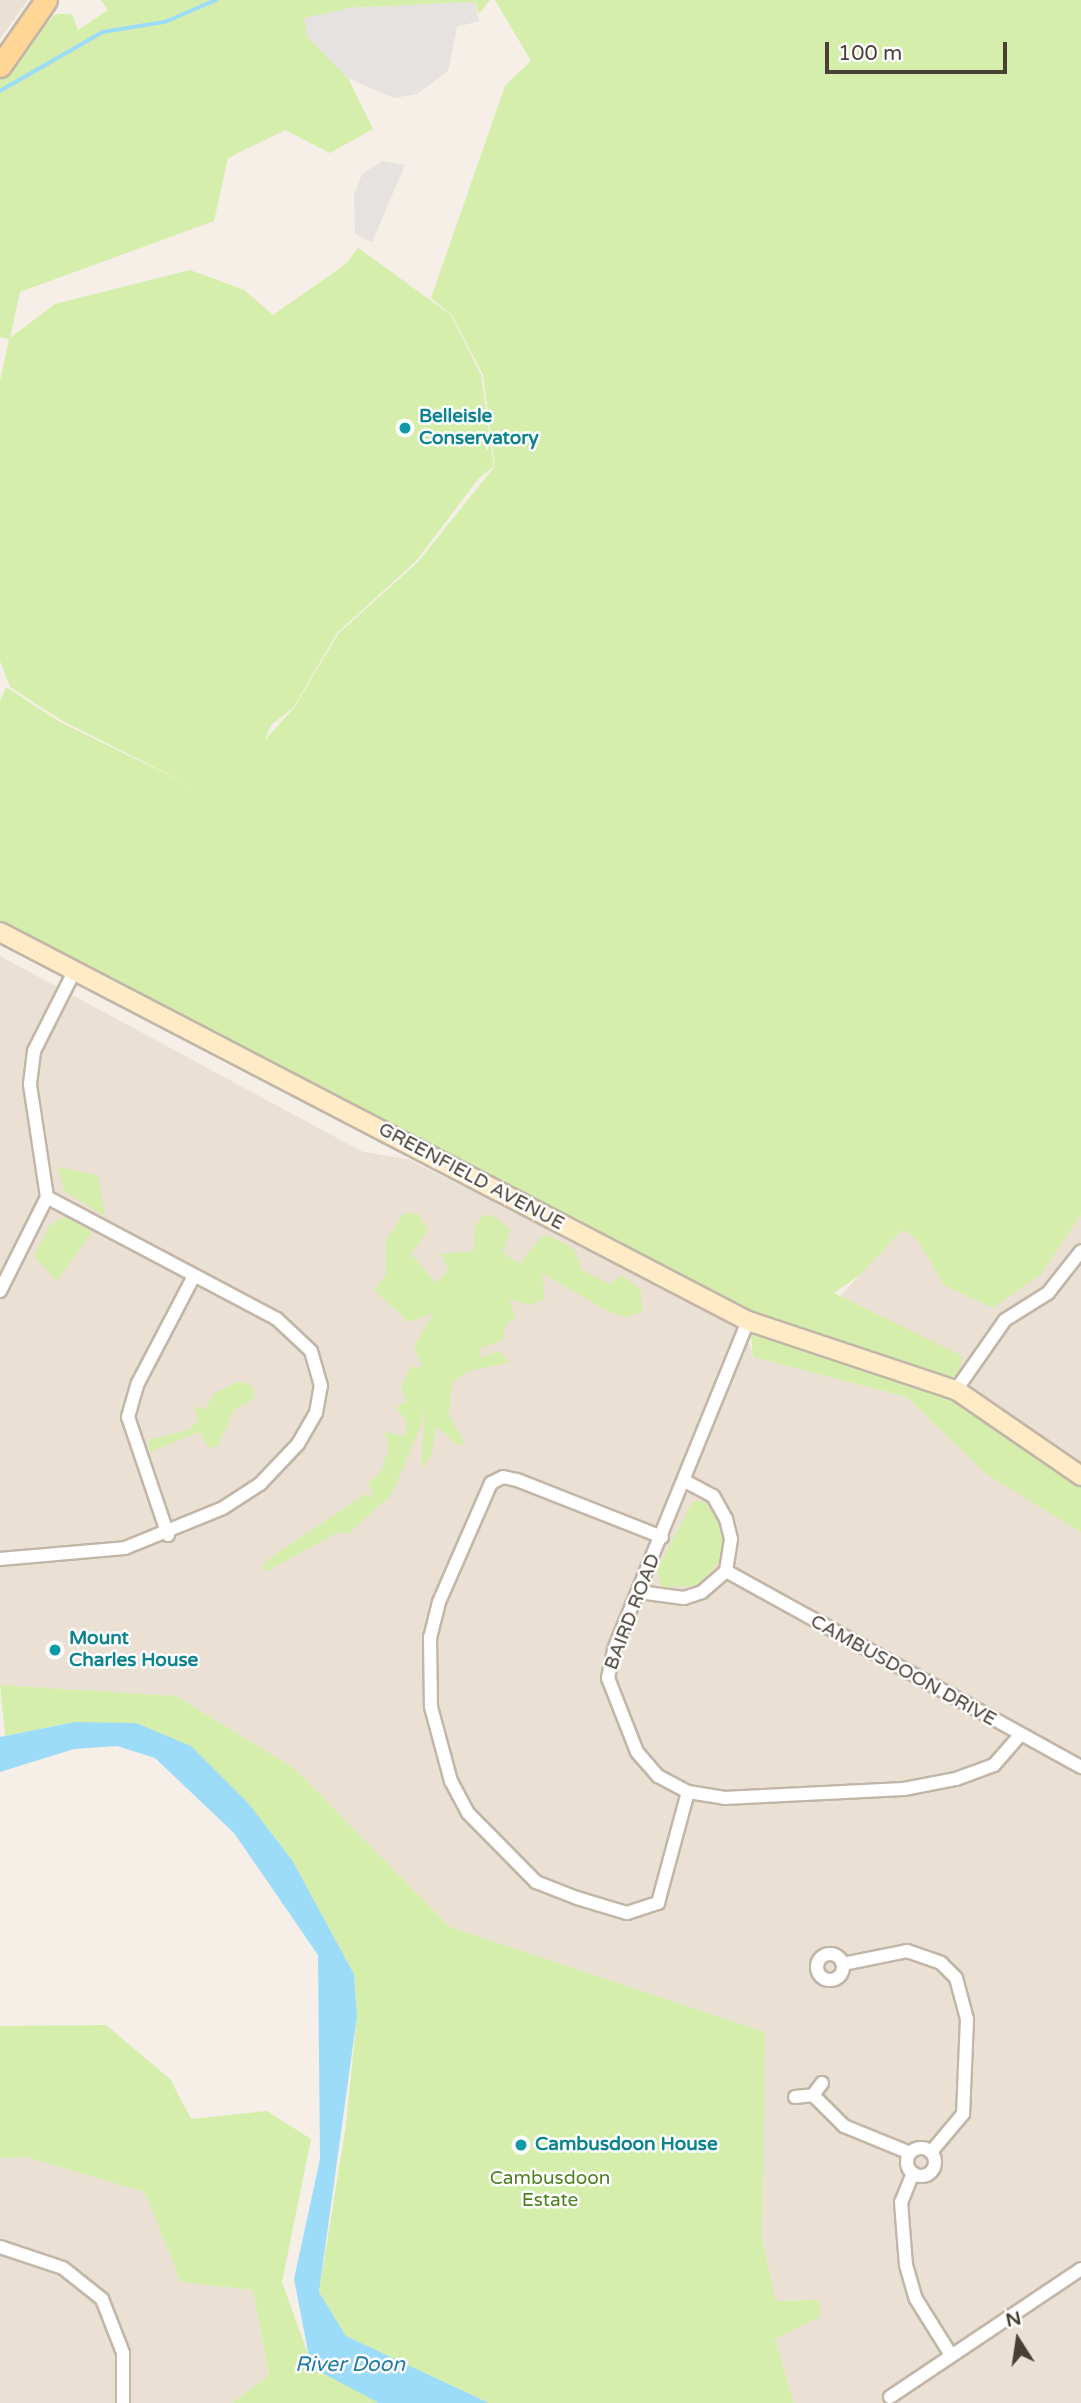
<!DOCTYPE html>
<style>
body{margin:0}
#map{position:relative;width:1081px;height:2403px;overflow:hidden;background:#f5efe7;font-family:"Varela Round",sans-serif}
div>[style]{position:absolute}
.residential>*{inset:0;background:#eae1d4}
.green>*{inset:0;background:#d6eeab}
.parking>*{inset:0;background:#e6e2df}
.water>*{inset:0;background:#9cdcf8}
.stream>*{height:3.5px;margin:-1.75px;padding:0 1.75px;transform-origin:1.75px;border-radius:1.75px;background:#9cdcf8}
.roads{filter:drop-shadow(2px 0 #c2b6a8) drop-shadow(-2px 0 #c2b6a8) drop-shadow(0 2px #c2b6a8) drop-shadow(0 -2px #c2b6a8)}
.street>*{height:12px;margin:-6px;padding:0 6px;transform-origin:6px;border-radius:6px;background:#fff}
.street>.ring{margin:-6px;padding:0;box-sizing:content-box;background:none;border:12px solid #fff;border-radius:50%}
.secondary>*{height:18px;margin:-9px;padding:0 9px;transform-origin:9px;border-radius:9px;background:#ffecc7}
.primary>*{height:21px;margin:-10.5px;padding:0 10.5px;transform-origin:10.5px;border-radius:10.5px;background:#ffd696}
.dots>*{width:19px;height:19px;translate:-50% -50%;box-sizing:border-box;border:4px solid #fff;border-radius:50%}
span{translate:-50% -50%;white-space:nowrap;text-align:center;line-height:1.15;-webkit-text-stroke:5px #fff;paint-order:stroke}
.culture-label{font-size:19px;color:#0d838f;font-weight:700}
.left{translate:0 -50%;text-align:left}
.street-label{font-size:19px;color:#493f35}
.park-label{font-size:19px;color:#4f8221}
.water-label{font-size:21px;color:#1f7ba7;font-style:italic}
.north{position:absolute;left:983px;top:2305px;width:70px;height:70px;-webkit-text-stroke:5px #fff;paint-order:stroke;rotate:348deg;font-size:19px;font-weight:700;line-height:28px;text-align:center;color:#493f35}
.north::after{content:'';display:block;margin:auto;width:24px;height:32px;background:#493f35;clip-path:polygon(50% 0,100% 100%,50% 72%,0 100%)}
.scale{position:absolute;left:825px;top:42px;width:182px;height:32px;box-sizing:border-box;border:4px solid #493f35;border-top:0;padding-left:9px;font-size:21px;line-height:24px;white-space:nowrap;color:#493f35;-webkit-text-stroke:5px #fff;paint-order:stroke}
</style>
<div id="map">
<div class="residential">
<i style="clip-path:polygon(0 0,28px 0,0 39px)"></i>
<i style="clip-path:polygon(0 956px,363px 1152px,408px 1159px,745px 1327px,753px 1357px,907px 1397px,986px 1474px,1081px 1526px,1081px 2403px,794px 2403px,775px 2339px,819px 2317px,818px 2300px,776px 2301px,762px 2238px,764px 2032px,450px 1927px,294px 1768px,176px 1696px,0 1685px)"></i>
<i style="clip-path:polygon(1081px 1215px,1081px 1469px,840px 1296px,902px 1230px,918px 1239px,944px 1285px,1041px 1274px)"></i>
<i style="clip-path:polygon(27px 2157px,146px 2192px,181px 2282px,253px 2290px,269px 2375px,232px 2403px,0 2403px,0 2158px)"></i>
</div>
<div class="green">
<i style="clip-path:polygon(101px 0,490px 0,479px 14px,475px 2px,350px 8px,307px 36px,348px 78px,373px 129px,330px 153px,285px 130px,228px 158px,214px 221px,20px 292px,10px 338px,55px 304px,190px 270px,244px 290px,273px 315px,346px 264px,358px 248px,451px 315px,481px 375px,494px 466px,479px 478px,416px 561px,337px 633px,293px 708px,271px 725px,265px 740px,294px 708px,338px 634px,418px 562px,495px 466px,483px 375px,452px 315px,431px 298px,505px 86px,531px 61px,495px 0,1081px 0,1081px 1215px,1041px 1274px,993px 1308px,944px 1285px,918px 1240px,902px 1230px,860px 1275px,834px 1293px,963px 1356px,951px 1399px,1081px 1483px,1081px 1532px,986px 1474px,907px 1397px,753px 1357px,749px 1318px,0 931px,0 701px,6px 687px,60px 722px,201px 791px,61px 720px,10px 687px,0 661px,0 381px,9px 339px,0 337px,0 76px,55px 14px,72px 14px,78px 30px,108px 10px)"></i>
<i style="clip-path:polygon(57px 1167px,98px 1175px,105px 1216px,65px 1192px)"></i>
<i style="clip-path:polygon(404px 1213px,419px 1214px,428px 1231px,411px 1254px,436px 1283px,448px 1270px,441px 1254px,474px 1251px,475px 1227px,483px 1215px,494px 1216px,510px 1230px,503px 1252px,519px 1264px,541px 1237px,550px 1236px,574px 1249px,582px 1270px,610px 1284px,622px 1275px,641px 1290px,642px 1312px,626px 1317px,608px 1311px,542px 1273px,545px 1299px,531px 1305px,509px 1299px,516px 1318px,506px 1323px,503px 1340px,481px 1348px,480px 1358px,500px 1351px,510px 1362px,470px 1371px,452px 1382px,449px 1414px,465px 1444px,457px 1445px,436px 1426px,432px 1454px,421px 1469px,425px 1396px,422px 1423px,392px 1494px,348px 1534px,339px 1532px,265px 1572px,263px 1565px,273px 1556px,366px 1494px,375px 1497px,368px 1483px,382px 1470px,389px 1445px,384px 1432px,405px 1436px,407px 1421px,396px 1408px,407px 1401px,401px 1387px,411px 1367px,423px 1367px,414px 1346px,434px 1313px,409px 1322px,374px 1290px,386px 1275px,386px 1240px)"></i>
<i style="clip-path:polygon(65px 1216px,92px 1232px,57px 1281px,34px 1256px,50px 1225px)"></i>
<i style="clip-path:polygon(239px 1381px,253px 1387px,255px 1398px,234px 1410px,218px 1446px,209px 1448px,199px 1432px,150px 1452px,148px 1440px,188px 1430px,199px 1420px,193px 1407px,205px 1409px,215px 1393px)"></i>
<i style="clip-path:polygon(693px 1501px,705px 1502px,722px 1524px,725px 1556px,697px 1586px,662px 1587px,657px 1570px)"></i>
<i style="clip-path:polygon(0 1685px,176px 1696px,294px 1768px,450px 1927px,765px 2032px,762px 2238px,776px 2301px,819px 2300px,820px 2317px,775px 2339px,794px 2403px,489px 2403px,346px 2336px,319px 2292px,346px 2125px,357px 2016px,354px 1974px,292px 1860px,249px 1804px,191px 1746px,75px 1722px,5px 1736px)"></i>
<i style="clip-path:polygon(106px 2025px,170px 2079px,191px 2119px,267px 2111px,311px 2139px,282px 2282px,312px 2365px,379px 2403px,232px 2403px,269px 2375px,253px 2290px,181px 2282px,145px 2192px,27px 2157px,0 2158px,0 2026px)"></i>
</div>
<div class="parking">
<i style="clip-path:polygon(475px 2px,479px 21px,457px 27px,448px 71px,417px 94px,394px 98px,348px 78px,307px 36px,304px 18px,350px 8px)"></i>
<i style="clip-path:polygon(382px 161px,405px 165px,372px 242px,355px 234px,354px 195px,362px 174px)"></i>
</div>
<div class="water">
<i style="clip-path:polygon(75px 1722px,136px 1723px,191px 1746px,249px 1804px,292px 1860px,354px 1974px,357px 2016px,319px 2292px,346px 2336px,489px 2403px,379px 2403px,311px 2367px,294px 2279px,320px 2159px,318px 1955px,234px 1833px,155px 1758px,117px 1746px,74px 1749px,0 1772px,0 1737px)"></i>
</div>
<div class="stream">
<i style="left:0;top:91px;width:119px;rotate:-29.8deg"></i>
<i style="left:103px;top:32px;width:63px;rotate:-9.2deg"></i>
<i style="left:165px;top:22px;width:56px;rotate:-23.3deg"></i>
</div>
<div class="roads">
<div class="street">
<i style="left:0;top:1291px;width:105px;rotate:-63.4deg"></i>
<i style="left:47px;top:1197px;width:114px;rotate:-98.6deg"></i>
<i style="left:30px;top:1084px;width:33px;rotate:-83deg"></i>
<i style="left:34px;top:1051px;width:91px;rotate:-63.2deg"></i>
<i style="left:748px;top:1321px;width:355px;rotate:112.2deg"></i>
<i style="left:614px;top:1650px;width:29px;rotate:102deg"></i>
<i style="left:608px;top:1678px;width:79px;rotate:68.6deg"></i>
<i style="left:637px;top:1752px;width:32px;rotate:49deg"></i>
<i style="left:658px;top:1776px;width:34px;rotate:28deg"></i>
<i style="left:688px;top:1792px;width:36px;rotate:9deg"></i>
<i style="left:724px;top:1798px;width:180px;rotate:-2.9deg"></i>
<i style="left:904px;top:1789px;width:53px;rotate:-10.9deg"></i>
<i style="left:956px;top:1779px;width:40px;rotate:-20.2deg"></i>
<i style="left:994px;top:1765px;width:38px;rotate:-49deg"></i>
<i style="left:956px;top:1390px;width:85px;rotate:-55deg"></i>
<i style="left:1005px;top:1320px;width:51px;rotate:-32.1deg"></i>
<i style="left:1048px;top:1293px;width:53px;rotate:-51.8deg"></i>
<i style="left:168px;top:1535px;width:125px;rotate:-108.7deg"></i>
<i style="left:128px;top:1417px;width:35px;rotate:-74deg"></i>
<i style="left:138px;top:1383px;width:121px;rotate:-62.4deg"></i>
<i style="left:662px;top:1537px;width:156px;rotate:-158.5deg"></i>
<i style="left:517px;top:1480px;width:14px;rotate:-168deg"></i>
<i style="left:503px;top:1477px;width:13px;rotate:153deg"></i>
<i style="left:491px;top:1483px;width:130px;rotate:113.6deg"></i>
<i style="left:439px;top:1602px;width:36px;rotate:104deg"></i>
<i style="left:430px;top:1637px;width:70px;rotate:89.2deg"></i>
<i style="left:431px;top:1707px;width:77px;rotate:74.9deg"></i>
<i style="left:451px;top:1781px;width:36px;rotate:62deg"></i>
<i style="left:468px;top:1813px;width:97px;rotate:45.4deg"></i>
<i style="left:536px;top:1882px;width:44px;rotate:21.3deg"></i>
<i style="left:577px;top:1898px;width:52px;rotate:16.7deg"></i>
<i style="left:627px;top:1913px;width:33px;rotate:-18deg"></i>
<i style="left:658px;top:1903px;width:115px;rotate:-74.9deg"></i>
<i style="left:0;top:1559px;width:125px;rotate:-5deg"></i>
<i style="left:125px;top:1548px;width:106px;rotate:-22.2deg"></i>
<i style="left:223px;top:1508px;width:44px;rotate:-33deg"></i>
<i style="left:260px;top:1484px;width:55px;rotate:-46.5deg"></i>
<i style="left:298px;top:1444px;width:36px;rotate:-60deg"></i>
<i style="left:316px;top:1413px;width:27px;rotate:-80deg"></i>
<i style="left:321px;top:1386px;width:36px;rotate:-106deg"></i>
<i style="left:311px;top:1351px;width:47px;rotate:-136.7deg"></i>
<i style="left:277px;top:1319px;width:260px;rotate:-152.1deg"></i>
<i style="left:726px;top:1571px;width:406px;rotate:28.9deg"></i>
<i style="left:639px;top:1592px;width:45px;rotate:7.6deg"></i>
<i style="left:684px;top:1598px;width:19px;rotate:-18deg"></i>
<i style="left:702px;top:1592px;width:32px;rotate:-41deg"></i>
<i style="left:726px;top:1571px;width:32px;rotate:-81deg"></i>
<i style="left:731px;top:1539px;width:21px;rotate:-104deg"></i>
<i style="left:726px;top:1519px;width:26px;rotate:-119deg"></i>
<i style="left:713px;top:1496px;width:30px;rotate:-152deg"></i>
<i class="ring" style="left:817px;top:1954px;width:14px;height:14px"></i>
<i style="left:843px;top:1964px;width:65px;rotate:-11.5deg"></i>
<i style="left:907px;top:1951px;width:36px;rotate:19deg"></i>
<i style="left:941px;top:1963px;width:21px;rotate:45deg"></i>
<i style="left:956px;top:1978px;width:42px;rotate:75deg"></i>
<i style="left:967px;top:2019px;width:95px;rotate:92.4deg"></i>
<i style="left:963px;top:2114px;width:50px;rotate:130.1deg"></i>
<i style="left:813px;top:2095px;width:44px;rotate:45deg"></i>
<i style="left:844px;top:2126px;width:71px;rotate:22.2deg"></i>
<i style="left:795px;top:2097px;width:18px;rotate:-6deg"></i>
<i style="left:813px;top:2095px;width:15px;rotate:-53deg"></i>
<i class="ring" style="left:907px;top:2148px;width:16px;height:16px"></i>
<i style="left:913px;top:2173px;width:31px;rotate:112deg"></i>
<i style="left:901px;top:2202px;width:63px;rotate:85.5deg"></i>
<i style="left:906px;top:2265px;width:35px;rotate:74deg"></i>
<i style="left:916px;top:2299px;width:66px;rotate:58deg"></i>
<i style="left:0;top:2247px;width:66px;rotate:18.4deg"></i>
<i style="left:63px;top:2268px;width:50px;rotate:38.5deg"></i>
<i style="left:102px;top:2299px;width:58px;rotate:68.7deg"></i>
<i style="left:123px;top:2353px;width:50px;rotate:90deg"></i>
<i style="left:890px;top:2397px;width:230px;rotate:-33.8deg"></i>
</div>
<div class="secondary">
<i style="left:0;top:932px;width:843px;rotate:27.48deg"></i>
<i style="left:748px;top:1321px;width:219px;rotate:18.4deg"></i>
<i style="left:956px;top:1390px;width:152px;rotate:34.5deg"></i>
</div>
<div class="primary">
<i style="left:0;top:66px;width:80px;rotate:-55.1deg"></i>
</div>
</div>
<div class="dots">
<i style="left:405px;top:428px;background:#0f9aa8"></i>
<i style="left:55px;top:1650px;background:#0f9aa8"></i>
<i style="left:521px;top:2145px;background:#0f9aa8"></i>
</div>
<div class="culture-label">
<span class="left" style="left:419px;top:428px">Belleisle<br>Conservatory</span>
<span class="left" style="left:69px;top:1650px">Mount<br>Charles House</span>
<span class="left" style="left:535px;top:2145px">Cambusdoon House</span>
</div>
<div class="street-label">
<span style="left:471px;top:1177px;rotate:28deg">GREENFIELD AVENUE</span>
<span style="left:633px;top:1612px;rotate:-69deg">BAIRD ROAD</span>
<span style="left:903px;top:1671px;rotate:29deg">CAMBUSDOON DRIVE</span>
</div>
<div class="park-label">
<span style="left:550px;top:2190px">Cambusdoon<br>Estate</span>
</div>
<div class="water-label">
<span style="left:350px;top:2365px">River Doon</span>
</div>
<div class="north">N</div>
<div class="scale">100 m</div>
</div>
